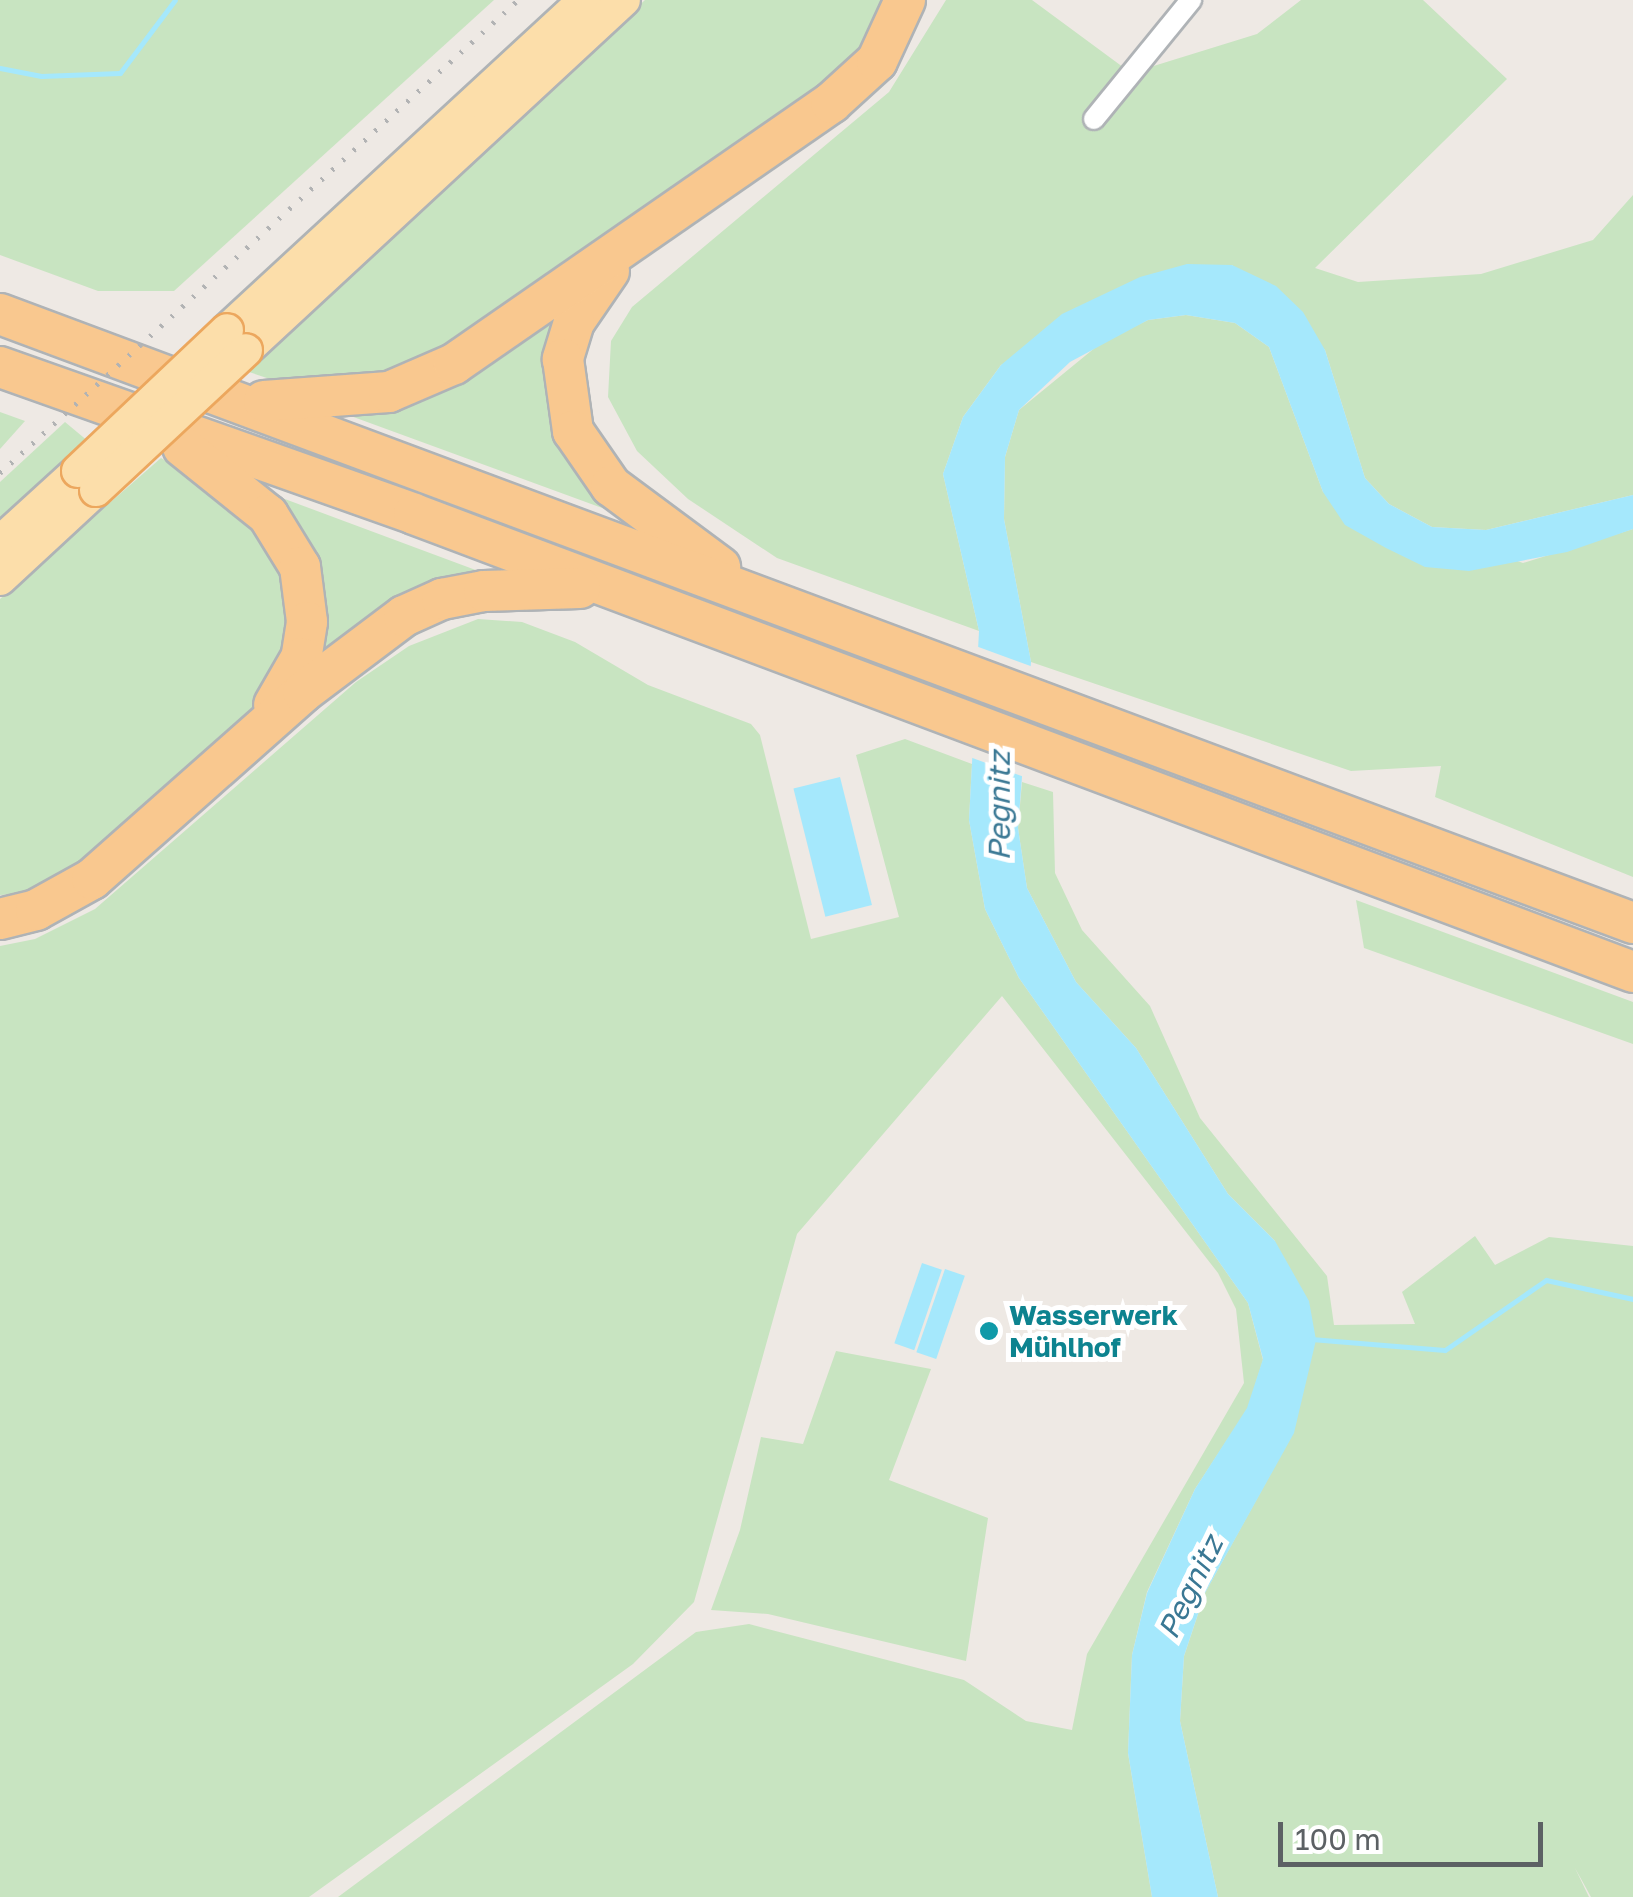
<!DOCTYPE html>
<meta charset="utf-8">
<style>
body{margin:0}
#map{position:relative;width:1633px;height:1897px;overflow:hidden;background:#eee9e4;font-family:"Golos Text",sans-serif}
div>[style]{position:absolute}
.green>*{inset:0;background:#c8e4c1}
.water>*{inset:0;background:#a5e8fc;transform-origin:0 0}
.pier>*{inset:0;background:#eee9e4}
.stream>*{height:5px;margin:-2.5px;padding:0 2.5px;transform-origin:2.5px;border-radius:2.5px;background:#a5e8fc}
.roads{filter:drop-shadow(2px 0 #afb3b6) drop-shadow(-2px 0 #afb3b6) drop-shadow(0 2px #afb3b6) drop-shadow(0 -2px #afb3b6)}
.minor>*{height:20px;margin:-10px;padding:0 10px;transform-origin:10px;border-radius:10px;background:#fff}
.primary>*{height:32px;margin:-16px;padding:0 16px;transform-origin:16px;border-radius:16px;background:#fcdeaa}
.motorway>*{height:40px;margin:-20px;padding:0 20px;transform-origin:20px;border-radius:20px;background:#f9c88f}
.rail>*{height:5px;margin-top:-2.5px;transform-origin:0;background:repeating-linear-gradient(90deg,#b2b3b4 0 2.5px,transparent 0 14.5px)}
.bridges{filter:drop-shadow(2px 0 #eca75e) drop-shadow(-2px 0 #eca75e) drop-shadow(0 2px #eca75e) drop-shadow(0 -2px #eca75e)}
.primary-bridge>*{height:32px;margin:-16px;padding:0 16px;transform-origin:16px;border-radius:16px;background:#fcdeaa}
.dots>*{width:28px;height:28px;translate:-50% -50%;box-sizing:border-box;border:5px solid #fff;border-radius:50%}
span{translate:-50% -50%;white-space:nowrap;text-align:center;line-height:1.15;-webkit-text-stroke:10px #fff;paint-order:stroke}
.culture-label{font-size:28px;color:#0d838f;font-weight:700}
.left{translate:0 -50%;text-align:left}
.water-label{font-size:30px;color:#3a7894;font-style:italic}
.scale{position:absolute;left:1278px;top:1822px;width:265px;height:45px;box-sizing:border-box;border:5px solid #5c6164;border-top:0;padding-left:12px;font-size:30px;line-height:35px;white-space:nowrap;color:#5c6164;-webkit-text-stroke:8px #fff;paint-order:stroke}
</style>
<div id="map">
<div class="green">
<i style="clip-path:polygon(0 0,494px 0,174px 291px,98px 291px,0 255px)"></i>
<i style="clip-path:polygon(645px 0,887px 0,855px 61px,826px 86px,421px 370px,279px 382px,249px 372px,320px 298px)"></i>
<i style="clip-path:polygon(946px 0,1032px 0,1131px 73px,1257px 34px,1301px 0,1423px 0,1507px 79px,1315px 268px,1358px 282px,1481px 274px,1593px 240px,1633px 195px,1633px 495px,1486px 530px,1432px 527px,1389px 504px,1365px 478px,1325px 350px,1232px 265px,1001px 365px,963px 417px,943px 474px,979px 631px,777px 558px,688px 499px,637px 451px,608px 397px,611px 341px,632px 307px,889px 92px)"></i>
<i style="clip-path:polygon(573px 296px,558px 329px,624px 516px,348px 415px)"></i>
<i style="clip-path:polygon(1186px 315px,1235px 323px,1269px 347px,1323px 492px,1523px 563px,1633px 529px,1633px 877px,1435px 797px,1441px 766px,1351px 771px,1031px 662px,1004px 519px,1005px 457px,1019px 410px,1102px 342px,1148px 320px)"></i>
<i style="clip-path:polygon(0 412px,25px 421px,0 449px)"></i>
<i style="clip-path:polygon(65px 422px,89px 442px,0 524px,0 482px)"></i>
<i style="clip-path:polygon(161px 458px,222px 494px,289px 569px,293px 637px,268px 693px,230px 734px,84px 862px,18px 894px,0 895px,0 599px)"></i>
<i style="clip-path:polygon(266px 492px,481px 572px,305px 677px)"></i>
<i style="clip-path:polygon(478px 619px,522px 622px,575px 642px,648px 685px,751px 724px,760px 735px,811px 939px,899px 917px,856px 755px,905px 739px,972px 764px,969px 820px,985px 909px,1019px 978px,1248px 1303px,1263px 1360px,1248px 1408px,1195px 1489px,1147px 1592px,1132px 1655px,1128px 1753px,1152px 1897px,338px 1897px,696px 1632px,749px 1624px,964px 1680px,1026px 1721px,1072px 1730px,1087px 1654px,1244px 1383px,1236px 1309px,1218px 1273px,1002px 996px,797px 1234px,694px 1602px,633px 1664px,309px 1897px,0 1897px,0 946px,35px 939px,95px 909px,356px 682px,409px 646px)"></i>
<i style="clip-path:polygon(1022px 782px,1053px 792px,1055px 873px,1082px 930px,1150px 1006px,1200px 1118px,1327px 1276px,1334px 1325px,1415px 1324px,1402px 1292px,1475px 1236px,1495px 1265px,1549px 1237px,1633px 1246px,1633px 1897px,1591px 1897px,1575px 1868px,1589px 1897px,1218px 1897px,1180px 1721px,1184px 1656px,1205px 1593px,1293px 1433px,1275px 1241px,1228px 1194px,1136px 1048px,1076px 982px,1027px 888px,1018px 828px)"></i>
<i style="clip-path:polygon(1356px 900px,1633px 1002px,1633px 1044px,1364px 948px)"></i>
<i style="clip-path:polygon(836px 1351px,931px 1369px,889px 1480px,988px 1518px,966px 1661px,768px 1614px,711px 1610px,740px 1530px,761px 1437px,803px 1444px)"></i>
</div>
<div class="water">
<i style="clip-path:polygon(1187px 264px,1232px 265px,1276px 286px,1303px 312px,1325px 350px,1365px 478px,1389px 504px,1432px 527px,1486px 530px,1633px 495px,1633px 529px,1567px 552px,1469px 571px,1425px 567px,1386px 548px,1345px 525px,1323px 492px,1269px 347px,1235px 323px,1186px 315px,1148px 320px,1070px 362px,1019px 410px,1005px 457px,1004px 519px,1031px 662px,1018px 828px,1027px 888px,1076px 982px,1136px 1048px,1228px 1194px,1275px 1241px,1309px 1301px,1316px 1340px,1294px 1433px,1205px 1593px,1184px 1656px,1180px 1721px,1218px 1897px,1152px 1897px,1128px 1753px,1132px 1655px,1147px 1593px,1195px 1489px,1247px 1408px,1263px 1359px,1248px 1303px,1019px 978px,985px 909px,969px 820px,979px 631px,943px 474px,963px 417px,1001px 365px,1062px 314px,1140px 277px)"></i>
<i style="left:840px;top:777px;width:132px;height:48px;rotate:76deg"></i>
<i style="left:922px;top:1263px;width:21px;height:85px;rotate:19deg"></i>
<i style="left:945px;top:1269px;width:21px;height:88px;rotate:19deg"></i>
</div>
<div class="pier">
<i style="clip-path:polygon(973px 645px,1036px 668px,1027px 778px,967px 756px)"></i>
</div>
<div class="stream">
<i style="left:0;top:68px;width:42px;rotate:11deg"></i>
<i style="left:41px;top:76px;width:79px;rotate:-2.2deg"></i>
<i style="left:120px;top:73px;width:91px;rotate:-53deg"></i>
<i style="left:1311px;top:1339px;width:134px;rotate:4.7deg"></i>
<i style="left:1445px;top:1350px;width:123px;rotate:-34.7deg"></i>
<i style="left:1546px;top:1280px;width:89px;rotate:12.3deg"></i>
</div>
<div class="roads">
<div class="minor">
<i style="left:1094px;top:119px;width:154px;rotate:-50.8deg"></i>
</div>
<div class="primary">
<i style="left:227px;top:330px;width:487px;rotate:-42.7deg"></i>
<i style="left:246px;top:350px;width:515px;rotate:-42.8deg"></i>
<i style="left:0;top:542px;width:105px;rotate:-42.3deg"></i>
<i style="left:0;top:579px;width:131px;rotate:-42.8deg"></i>
</div>
<div class="motorway">
<i style="left:609px;top:271px;width:62px;rotate:124.5deg"></i>
<i style="left:574px;top:322px;width:39px;rotate:107deg"></i>
<i style="left:563px;top:359px;width:73px;rotate:82.1deg"></i>
<i style="left:573px;top:431px;width:67px;rotate:55.4deg"></i>
<i style="left:611px;top:486px;width:136px;rotate:36.6deg"></i>
<i style="left:0;top:314px;width:1743px;rotate:20.45deg"></i>
<i style="left:0;top:367px;width:439px;rotate:19.5deg"></i>
<i style="left:414px;top:514px;width:1302px;rotate:20.59deg"></i>
<i style="left:264px;top:401px;width:125px;rotate:-4.1deg"></i>
<i style="left:389px;top:392px;width:71px;rotate:-23.3deg"></i>
<i style="left:454px;top:364px;width:459px;rotate:-34.7deg"></i>
<i style="left:831px;top:103px;width:62px;rotate:-42.4deg"></i>
<i style="left:877px;top:61px;width:67px;rotate:-65.3deg"></i>
<i style="left:183px;top:447px;width:109px;rotate:38.7deg"></i>
<i style="left:268px;top:515px;width:61px;rotate:58.4deg"></i>
<i style="left:300px;top:567px;width:55px;rotate:82.7deg"></i>
<i style="left:307px;top:622px;width:36px;rotate:99deg"></i>
<i style="left:301px;top:658px;width:54px;rotate:119.9deg"></i>
<i style="left:0;top:919px;width:37px;rotate:-14deg"></i>
<i style="left:36px;top:910px;width:64px;rotate:-29deg"></i>
<i style="left:92px;top:879px;width:282px;rotate:-41.5deg"></i>
<i style="left:303px;top:692px;width:126px;rotate:-37deg"></i>
<i style="left:404px;top:616px;width:42px;rotate:-24.1deg"></i>
<i style="left:442px;top:599px;width:43px;rotate:-10.8deg"></i>
<i style="left:484px;top:591px;width:96px;rotate:-1.8deg"></i>
</div>
</div>
<div class="rail">
<i style="left:0;top:473px;width:701px;rotate:-42.4deg"></i>
</div>
<div class="bridges">
<div class="primary-bridge">
<i style="left:78px;top:471px;width:205px;rotate:-43.4deg"></i>
<i style="left:96px;top:490px;width:205px;rotate:-43deg"></i>
</div>
</div>
<div class="dots">
<i style="left:989px;top:1331px;background:#0f9aa8"></i>
</div>
<div class="culture-label">
<span class="left" style="left:1009px;top:1331px">Wasserwerk<br>Mühlhof</span>
</div>
<div class="water-label">
<span style="left:999px;top:806px;rotate:-90deg">Pegnitz</span>
<span style="left:1190px;top:1587px;rotate:-64deg">Pegnitz</span>
</div>
<div class="scale">100 m</div>
</div>
